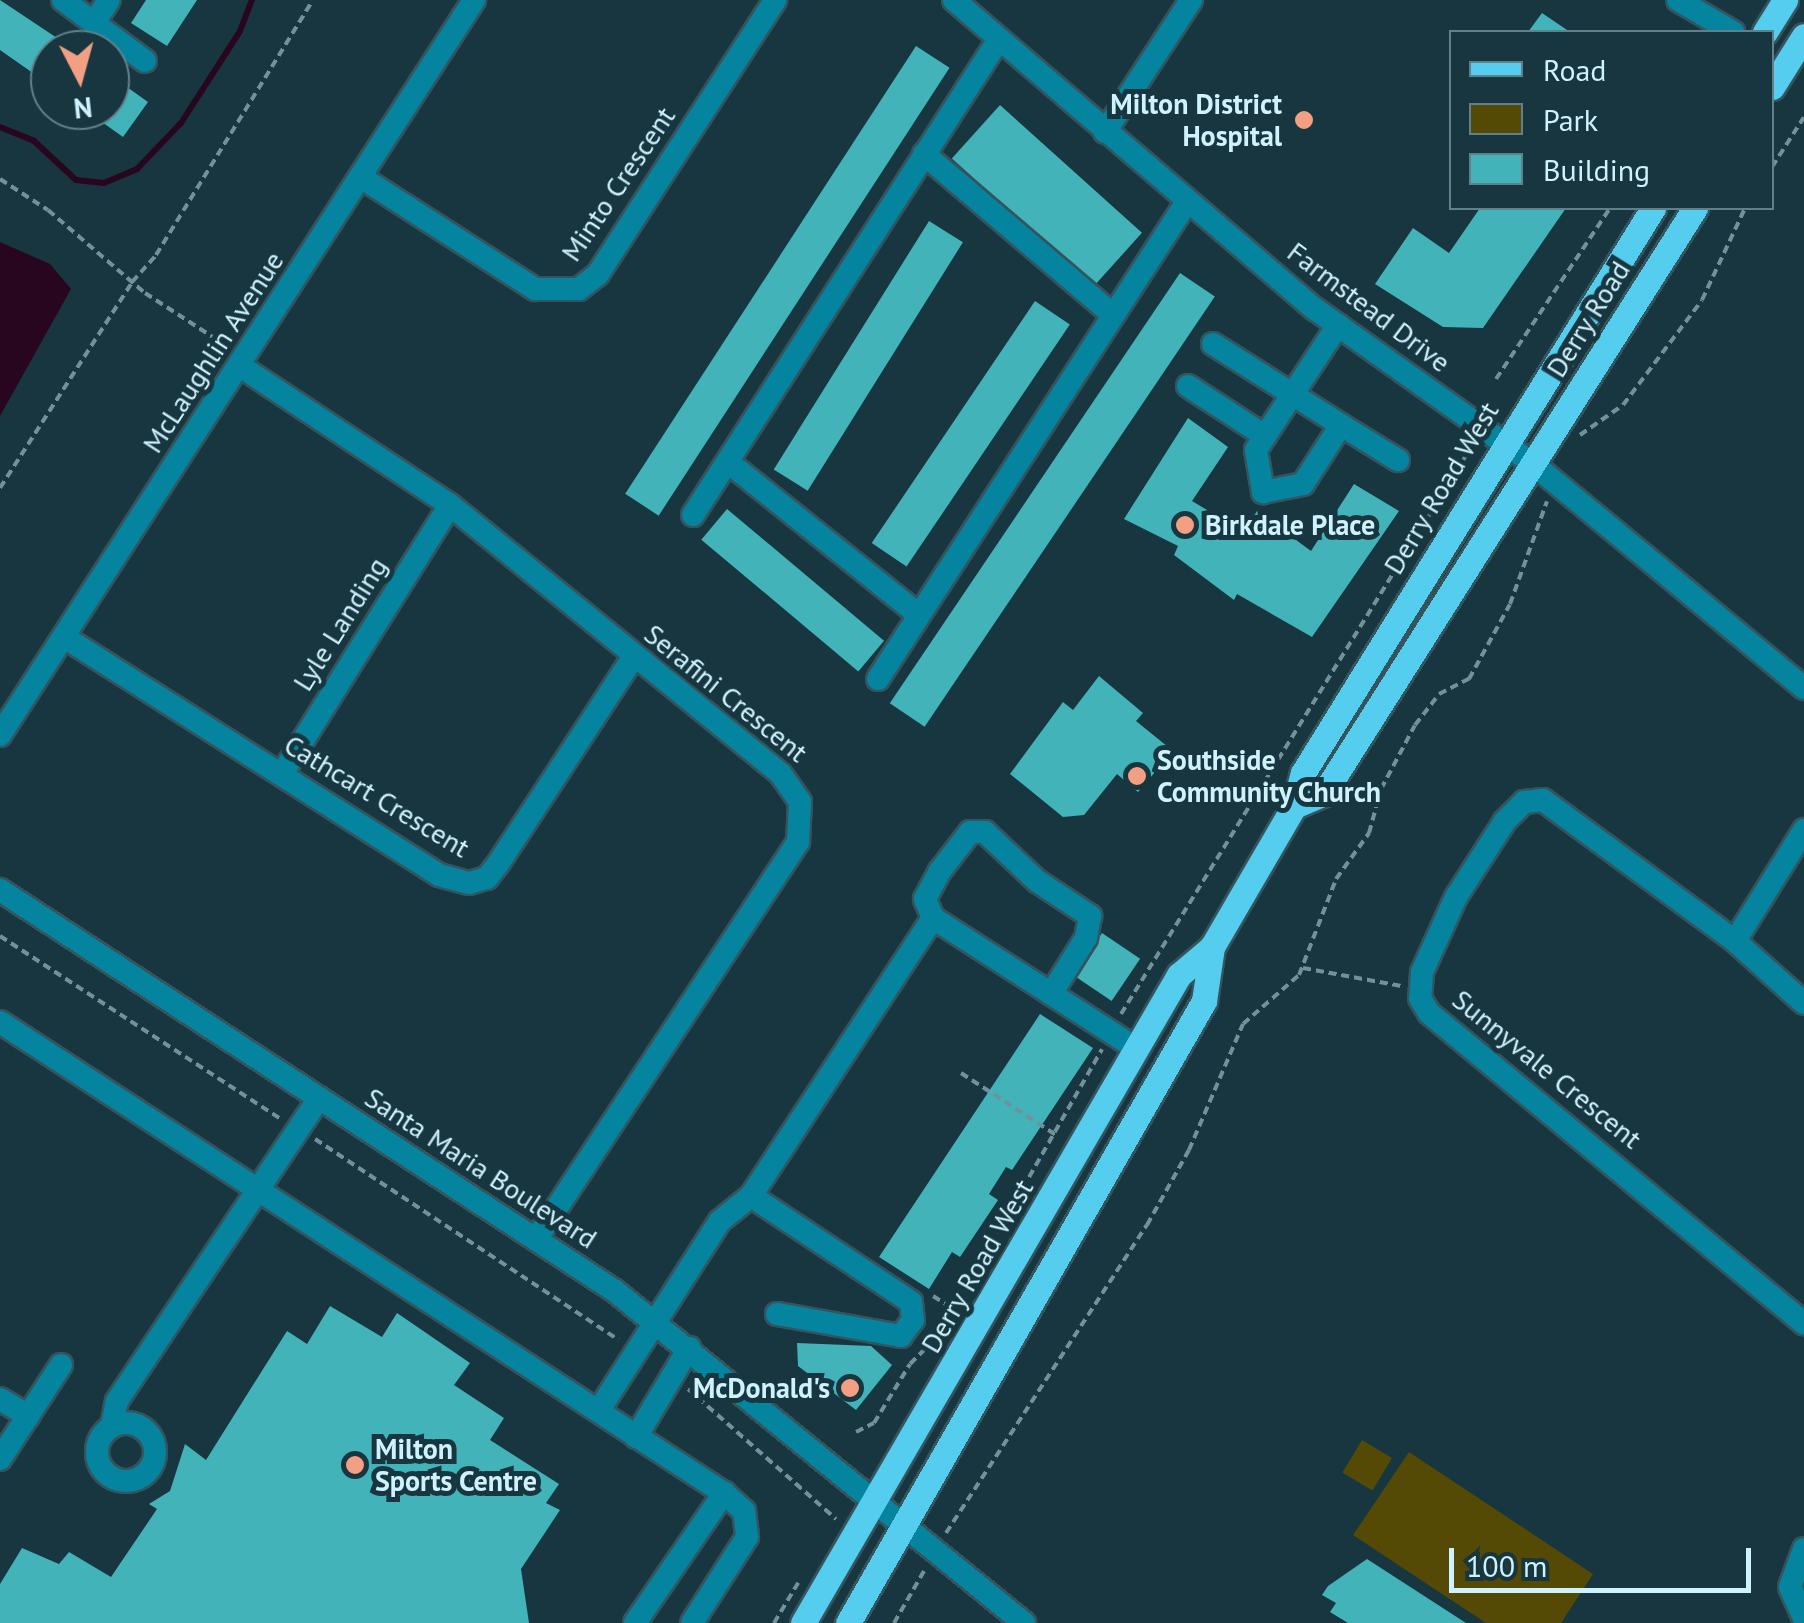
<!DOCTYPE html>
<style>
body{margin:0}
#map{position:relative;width:1804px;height:1623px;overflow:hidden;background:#17363f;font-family:"PT Sans",sans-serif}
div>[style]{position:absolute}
.green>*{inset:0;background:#554a05;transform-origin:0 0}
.water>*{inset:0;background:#28061f}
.stream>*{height:6px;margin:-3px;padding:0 3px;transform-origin:3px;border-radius:3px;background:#28061f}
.building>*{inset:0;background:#42b3b8;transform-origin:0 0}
.path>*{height:4px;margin-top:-2px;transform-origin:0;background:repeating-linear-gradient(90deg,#71929d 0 8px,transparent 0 13px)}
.roads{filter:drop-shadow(2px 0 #34545e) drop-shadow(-2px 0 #34545e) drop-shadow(0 2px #34545e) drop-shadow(0 -2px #34545e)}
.minor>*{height:22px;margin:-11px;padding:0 11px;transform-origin:11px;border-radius:11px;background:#0584a0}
.minor>.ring{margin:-11px;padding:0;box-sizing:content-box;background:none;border:22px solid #0584a0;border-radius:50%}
.major>*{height:25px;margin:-12.5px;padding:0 12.5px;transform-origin:12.5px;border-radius:12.5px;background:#55cdee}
.dots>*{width:28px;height:28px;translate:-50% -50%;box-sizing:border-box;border:5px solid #17363f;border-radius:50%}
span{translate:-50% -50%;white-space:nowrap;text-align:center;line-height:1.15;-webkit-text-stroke:10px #17363f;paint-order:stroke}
.poi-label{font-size:28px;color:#cef2fe;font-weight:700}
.right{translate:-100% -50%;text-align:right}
.left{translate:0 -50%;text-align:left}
.street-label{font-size:28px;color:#cef2fe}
.legend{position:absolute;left:1449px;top:30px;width:325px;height:180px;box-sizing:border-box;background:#17363f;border:2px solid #60818b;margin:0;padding:12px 18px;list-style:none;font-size:30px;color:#cef2fe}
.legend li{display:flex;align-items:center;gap:20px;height:50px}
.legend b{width:50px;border:2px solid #60818b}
.north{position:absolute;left:30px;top:30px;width:100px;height:100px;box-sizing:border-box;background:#17363f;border:2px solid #60818b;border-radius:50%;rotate:174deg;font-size:28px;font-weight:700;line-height:40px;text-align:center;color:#cef2fe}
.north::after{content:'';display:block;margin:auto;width:35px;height:45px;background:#f39f83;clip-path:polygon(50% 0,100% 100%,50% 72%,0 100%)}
.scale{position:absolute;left:1449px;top:1548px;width:302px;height:45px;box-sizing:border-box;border:5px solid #cef2fe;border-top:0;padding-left:12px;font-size:30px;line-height:35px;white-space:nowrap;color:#cef2fe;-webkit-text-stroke:8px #17363f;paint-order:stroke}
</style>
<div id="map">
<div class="green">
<i style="left:1362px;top:1440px;width:35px;height:38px;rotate:31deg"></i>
<i style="clip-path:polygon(1409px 1452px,1593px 1574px,1561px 1623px,1486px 1623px,1353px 1535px)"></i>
</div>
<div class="water">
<i style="clip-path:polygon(0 242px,50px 264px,71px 289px,0 416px)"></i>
</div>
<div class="stream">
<i style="left:0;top:127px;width:37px;rotate:22deg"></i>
<i style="left:34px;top:141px;width:57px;rotate:42.9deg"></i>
<i style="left:76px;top:180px;width:28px;rotate:6deg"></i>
<i style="left:104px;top:183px;width:36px;rotate:-23deg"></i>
<i style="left:137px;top:169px;width:64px;rotate:-46.3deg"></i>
<i style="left:181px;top:123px;width:109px;rotate:-57.3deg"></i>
<i style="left:240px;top:31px;width:33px;rotate:-69deg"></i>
</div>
<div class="building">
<i style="clip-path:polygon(0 0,75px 50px,50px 50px,50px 85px,0 50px)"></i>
<i style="clip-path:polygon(146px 0,197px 0,167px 46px,131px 23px)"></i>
<i style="clip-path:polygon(1542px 13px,1570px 32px,1528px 32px)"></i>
<i style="left:916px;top:46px;width:40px;height:534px;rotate:33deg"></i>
<i style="clip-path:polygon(110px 75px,148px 102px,123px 137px,85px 110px,110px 110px)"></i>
<i style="left:1000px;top:105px;width:191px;height:72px;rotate:42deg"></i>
<i style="clip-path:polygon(1480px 208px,1566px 208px,1483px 328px,1443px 327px,1375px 284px,1413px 228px,1449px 253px)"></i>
<i style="left:929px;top:221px;width:40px;height:293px;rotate:32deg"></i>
<i style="left:1180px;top:273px;width:42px;height:519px;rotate:34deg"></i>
<i style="left:1035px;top:301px;width:42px;height:292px;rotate:34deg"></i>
<i style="clip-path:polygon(1188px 418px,1228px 447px,1192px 501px,1244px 532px,1257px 511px,1311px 551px,1354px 484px,1399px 511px,1312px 637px,1237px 594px,1234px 600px,1174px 555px,1178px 546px,1124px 519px)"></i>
<i style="left:727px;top:509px;width:205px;height:40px;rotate:40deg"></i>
<i style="clip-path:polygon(1099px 676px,1143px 713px,1136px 721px,1173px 751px,1138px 792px,1117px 774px,1084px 815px,1063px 817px,1010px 774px,1063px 702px,1073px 710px)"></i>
<i style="left:1102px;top:933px;width:46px;height:51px;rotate:34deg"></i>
<i style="clip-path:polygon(1040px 1014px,1093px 1048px,1012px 1170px,1006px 1167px,989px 1194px,998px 1200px,960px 1257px,952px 1252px,929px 1289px,879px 1257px)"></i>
<i style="clip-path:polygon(330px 1306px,382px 1337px,397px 1313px,470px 1363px,454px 1385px,504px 1418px,490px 1440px,559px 1484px,546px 1503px,560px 1510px,521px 1569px,529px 1623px,0 1623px,0 1584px,22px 1548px,59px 1564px,69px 1552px,111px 1577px,157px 1509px,149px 1504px,170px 1491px,185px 1444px,206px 1460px,287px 1331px,307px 1344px)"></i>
<i style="clip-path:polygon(797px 1343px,871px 1346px,892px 1365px,856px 1410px,798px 1366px)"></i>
<i style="clip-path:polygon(1367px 1559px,1466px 1623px,1348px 1623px,1330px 1612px,1336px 1603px,1322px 1595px,1328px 1586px)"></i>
</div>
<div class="path">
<i style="left:1772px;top:167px;width:59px;rotate:-57.4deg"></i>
<i style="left:0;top:179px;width:57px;rotate:32.9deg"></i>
<i style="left:48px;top:210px;width:128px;rotate:40.6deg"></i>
<i style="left:145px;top:293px;width:95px;rotate:33deg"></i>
<i style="left:1496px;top:379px;width:206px;rotate:-56.3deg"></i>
<i style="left:1580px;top:435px;width:52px;rotate:-34.9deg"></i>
<i style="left:1623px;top:405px;width:131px;rotate:-53deg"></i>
<i style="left:1702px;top:300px;width:102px;rotate:-64.9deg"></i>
<i style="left:0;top:488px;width:245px;rotate:-57.3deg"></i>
<i style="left:132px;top:282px;width:36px;rotate:-48deg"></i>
<i style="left:156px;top:255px;width:299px;rotate:-58.4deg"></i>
<i style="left:0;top:936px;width:335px;rotate:33.1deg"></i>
<i style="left:1303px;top:968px;width:100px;rotate:10.4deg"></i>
<i style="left:1121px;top:1014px;width:655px;rotate:-58.3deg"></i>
<i style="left:961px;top:1073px;width:113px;rotate:33.1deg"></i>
<i style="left:315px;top:1139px;width:364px;rotate:33.5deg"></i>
<i style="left:933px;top:1296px;width:25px;rotate:32deg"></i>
<i style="left:688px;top:1389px;width:197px;rotate:41.3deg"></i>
<i style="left:856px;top:1432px;width:20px;rotate:-27deg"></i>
<i style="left:874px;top:1423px;width:69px;rotate:-58.6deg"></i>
<i style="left:910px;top:1364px;width:41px;rotate:-45deg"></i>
<i style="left:939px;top:1335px;width:329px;rotate:-60.3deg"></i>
<i style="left:946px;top:1533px;width:368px;rotate:-56.9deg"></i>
<i style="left:1147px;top:1225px;width:86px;rotate:-60.8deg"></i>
<i style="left:1189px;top:1150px;width:137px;rotate:-66.8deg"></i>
<i style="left:1243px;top:1024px;width:74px;rotate:-41.2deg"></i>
<i style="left:1299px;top:975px;width:103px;rotate:-68.9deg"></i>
<i style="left:1336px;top:879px;width:57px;rotate:-54.3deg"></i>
<i style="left:1369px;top:833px;width:46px;rotate:-74.7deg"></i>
<i style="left:1381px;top:789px;width:72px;rotate:-62deg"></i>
<i style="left:1415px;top:725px;width:39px;rotate:-52deg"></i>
<i style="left:1439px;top:694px;width:34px;rotate:-27deg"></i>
<i style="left:1469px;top:679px;width:85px;rotate:-61.3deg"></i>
<i style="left:1510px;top:604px;width:109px;rotate:-70.2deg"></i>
<i style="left:774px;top:1623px;width:47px;rotate:-59deg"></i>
<i style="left:894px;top:1623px;width:60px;rotate:-60deg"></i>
</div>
<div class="roads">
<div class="minor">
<i style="left:63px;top:0;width:102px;rotate:36.6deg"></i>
<i style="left:954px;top:0;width:475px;rotate:40.6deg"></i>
<i style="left:1315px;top:309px;width:266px;rotate:35.4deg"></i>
<i style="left:1532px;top:463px;width:353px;rotate:39.6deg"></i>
<i style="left:1678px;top:0;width:64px;rotate:30.2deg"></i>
<i style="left:94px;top:23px;width:27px;rotate:-57deg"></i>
<i style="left:1105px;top:132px;width:158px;rotate:-56.9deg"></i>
<i style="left:924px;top:154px;width:245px;rotate:40.4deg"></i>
<i style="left:362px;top:178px;width:206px;rotate:32.7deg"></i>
<i style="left:535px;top:289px;width:44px"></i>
<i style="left:579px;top:289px;width:24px;rotate:-38deg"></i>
<i style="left:598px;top:274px;width:326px;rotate:-57.1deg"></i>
<i style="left:1338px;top:325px;width:149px;rotate:123.3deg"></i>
<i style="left:1256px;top:450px;width:43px;rotate:80.5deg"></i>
<i style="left:1263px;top:492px;width:41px;rotate:-11.3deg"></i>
<i style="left:1303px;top:484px;width:70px;rotate:-57.2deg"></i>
<i style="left:1341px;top:425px;width:67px;rotate:31.6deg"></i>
<i style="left:1213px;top:344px;width:151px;rotate:32.3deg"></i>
<i style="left:240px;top:366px;width:252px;rotate:33.5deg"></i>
<i style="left:450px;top:505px;width:425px;rotate:39.1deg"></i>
<i style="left:780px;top:773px;width:35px;rotate:55deg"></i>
<i style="left:800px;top:802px;width:40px;rotate:92.9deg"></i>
<i style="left:798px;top:842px;width:476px;rotate:123.4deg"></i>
<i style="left:1188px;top:386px;width:92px;rotate:33deg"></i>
<i style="left:728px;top:462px;width:243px;rotate:38.7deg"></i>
<i style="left:693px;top:515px;width:566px;rotate:-57.26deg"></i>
<i style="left:64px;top:637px;width:444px;rotate:32.4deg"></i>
<i style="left:439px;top:875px;width:31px;rotate:15deg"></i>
<i style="left:469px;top:883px;width:19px;rotate:-16deg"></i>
<i style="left:487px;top:878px;width:18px;rotate:-52deg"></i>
<i style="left:498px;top:864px;width:249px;rotate:-56.8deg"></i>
<i style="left:878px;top:679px;width:567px;rotate:-57.09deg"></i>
<i style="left:0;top:735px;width:875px;rotate:-57.18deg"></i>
<i style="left:282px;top:774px;width:317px;rotate:-58deg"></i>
<i style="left:0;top:890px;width:734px;rotate:33.11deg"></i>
<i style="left:615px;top:1291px;width:527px;rotate:39.07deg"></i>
<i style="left:933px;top:918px;width:21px;rotate:-113deg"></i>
<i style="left:925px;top:899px;width:32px;rotate:-62deg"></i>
<i style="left:940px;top:871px;width:49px;rotate:-52.4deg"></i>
<i style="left:970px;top:832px;width:15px"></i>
<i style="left:985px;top:832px;width:71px;rotate:43.3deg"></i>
<i style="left:1037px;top:881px;width:64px;rotate:33.4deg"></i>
<i style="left:1090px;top:916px;width:22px;rotate:100deg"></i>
<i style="left:1086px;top:938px;width:66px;rotate:122deg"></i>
<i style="left:1735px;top:941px;width:131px;rotate:-58.1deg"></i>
<i style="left:1804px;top:1003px;width:93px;rotate:-138.1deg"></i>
<i style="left:1735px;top:941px;width:238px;rotate:-143.7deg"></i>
<i style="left:1543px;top:800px;width:19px;rotate:174deg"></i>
<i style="left:1524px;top:802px;width:27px;rotate:135deg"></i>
<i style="left:1505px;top:821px;width:90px;rotate:122.8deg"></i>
<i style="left:1456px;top:897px;width:82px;rotate:114.4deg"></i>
<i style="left:1422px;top:972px;width:26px;rotate:94deg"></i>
<i style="left:1420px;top:998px;width:17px;rotate:59deg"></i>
<i style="left:1429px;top:1013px;width:487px;rotate:39.6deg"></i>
<i style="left:0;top:1022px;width:864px;rotate:33.05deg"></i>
<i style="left:724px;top:1493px;width:27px;rotate:42deg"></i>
<i style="left:744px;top:1511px;width:26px;rotate:83deg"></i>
<i style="left:747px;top:1537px;width:102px;rotate:122.6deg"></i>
<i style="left:751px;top:1196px;width:192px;rotate:33.5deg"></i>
<i style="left:911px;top:1302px;width:18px;rotate:84deg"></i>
<i style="left:913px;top:1320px;width:20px;rotate:127deg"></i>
<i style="left:901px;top:1336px;width:126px;rotate:-169.9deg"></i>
<i style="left:0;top:1399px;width:33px;rotate:31deg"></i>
<i style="left:599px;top:1410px;width:224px;rotate:-57.4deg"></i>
<i style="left:720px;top:1221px;width:40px;rotate:-39deg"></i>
<i style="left:751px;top:1196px;width:332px;rotate:-56.8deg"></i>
<i style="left:933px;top:918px;width:242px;rotate:32.7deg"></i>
<i class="ring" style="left:97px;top:1423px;width:36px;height:36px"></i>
<i style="left:112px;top:1426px;width:25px;rotate:-79deg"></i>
<i style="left:117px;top:1401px;width:364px;rotate:-56.3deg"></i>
<i style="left:636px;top:1437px;width:104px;rotate:-59.2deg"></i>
<i style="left:0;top:1459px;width:112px;rotate:-57deg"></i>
<i style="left:1804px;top:1549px;width:40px;rotate:110.2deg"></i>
<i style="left:1790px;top:1587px;width:34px;rotate:66deg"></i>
<i style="left:635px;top:1623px;width:158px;rotate:-55.6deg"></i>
</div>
<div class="major">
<i style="left:1765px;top:32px;width:38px;rotate:-58deg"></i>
<i style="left:1772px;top:87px;width:60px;rotate:-57.9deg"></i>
<i style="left:1294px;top:806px;width:33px;rotate:-23deg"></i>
<i style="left:1324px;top:793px;width:693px;rotate:-57.62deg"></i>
<i style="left:803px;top:1623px;width:749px;rotate:-59.88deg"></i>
<i style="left:1179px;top:975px;width:43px;rotate:-40.3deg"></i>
<i style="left:1212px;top:947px;width:163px;rotate:-59.8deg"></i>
<i style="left:1294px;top:806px;width:34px;rotate:-75deg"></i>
<i style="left:1303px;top:773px;width:665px;rotate:-58.22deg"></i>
<i style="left:848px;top:1623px;width:717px;rotate:-60.22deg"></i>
<i style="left:1204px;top:1001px;width:55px;rotate:-81.6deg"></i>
</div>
</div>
<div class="dots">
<i style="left:1304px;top:120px;background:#f39f83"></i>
<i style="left:1185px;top:525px;background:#f39f83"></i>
<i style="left:1137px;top:776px;background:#f39f83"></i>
<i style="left:850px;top:1388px;background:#f39f83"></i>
<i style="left:355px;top:1465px;background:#f39f83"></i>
</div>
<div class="poi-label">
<span class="right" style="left:1282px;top:120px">Milton District<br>Hospital</span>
<span class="left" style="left:1205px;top:525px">Birkdale Place</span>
<span class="left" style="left:1157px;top:776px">Southside<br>Community Church</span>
<span class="right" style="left:830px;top:1388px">McDonald's</span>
<span class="left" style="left:375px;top:1465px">Milton<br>Sports Centre</span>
</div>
<div class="street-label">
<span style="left:618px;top:184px;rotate:-56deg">Minto Crescent</span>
<span style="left:1369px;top:307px;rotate:37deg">Farmstead Drive</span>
<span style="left:1588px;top:319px;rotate:-58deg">Derry Road</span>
<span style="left:213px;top:352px;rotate:-57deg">McLaughlin Avenue</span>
<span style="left:1441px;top:488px;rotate:-59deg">Derry Road West</span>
<span style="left:340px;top:624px;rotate:-58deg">Lyle Landing</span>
<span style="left:726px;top:693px;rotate:39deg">Serafini Crescent</span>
<span style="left:377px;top:796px;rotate:31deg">Cathcart Crescent</span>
<span style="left:1547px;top:1069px;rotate:39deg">Sunnyvale Crescent</span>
<span style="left:481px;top:1168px;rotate:33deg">Santa Maria Boulevard</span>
<span style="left:977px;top:1266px;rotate:-60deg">Derry Road West</span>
</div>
<ul class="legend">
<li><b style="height:12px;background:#55cdee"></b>Road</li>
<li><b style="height:28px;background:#554a05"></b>Park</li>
<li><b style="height:28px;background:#42b3b8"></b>Building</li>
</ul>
<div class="north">N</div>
<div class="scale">100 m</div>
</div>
